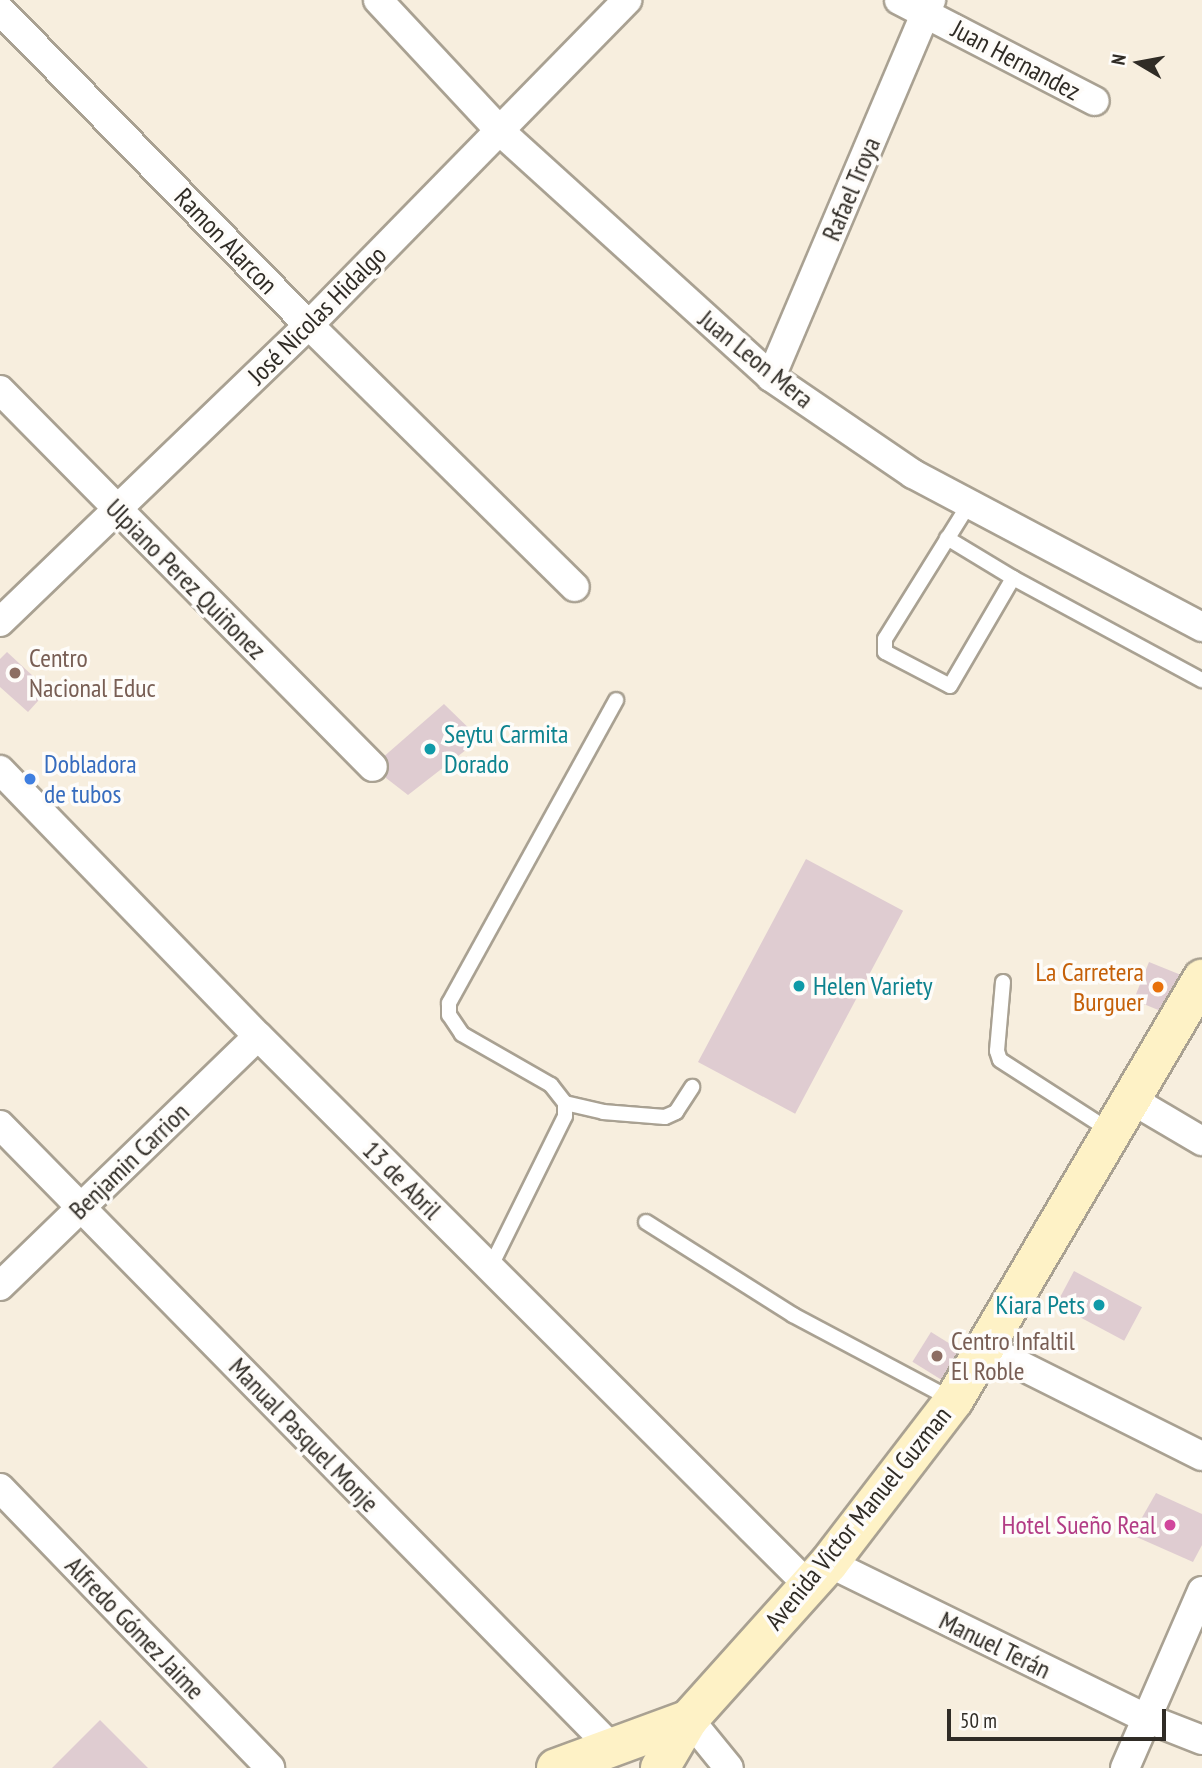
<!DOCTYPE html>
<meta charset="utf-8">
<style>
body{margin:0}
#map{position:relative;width:1202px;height:1768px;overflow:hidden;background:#f7eede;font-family:"PT Sans Narrow",sans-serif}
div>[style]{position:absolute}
.building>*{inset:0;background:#dfccd1;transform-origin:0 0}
.roads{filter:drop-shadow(2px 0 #a9a192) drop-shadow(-2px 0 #a9a192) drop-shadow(0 2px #a9a192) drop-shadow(0 -2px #a9a192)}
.lane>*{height:14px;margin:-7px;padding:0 7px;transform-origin:7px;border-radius:7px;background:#fff}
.street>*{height:28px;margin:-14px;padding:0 14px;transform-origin:14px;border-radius:14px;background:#fff}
.secondary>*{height:38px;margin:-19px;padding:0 19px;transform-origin:19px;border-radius:19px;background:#fef2c6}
.dots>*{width:19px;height:19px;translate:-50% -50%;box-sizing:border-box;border:4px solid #fefcf9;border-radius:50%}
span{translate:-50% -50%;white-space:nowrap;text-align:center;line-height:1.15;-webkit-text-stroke:7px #fefcf9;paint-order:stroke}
.street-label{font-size:26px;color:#302c26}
.education-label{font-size:26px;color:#785e54}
.left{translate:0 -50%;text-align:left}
.culture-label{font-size:26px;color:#0d838f}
.right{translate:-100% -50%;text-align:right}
.shop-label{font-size:26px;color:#366cbe}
.food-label{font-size:26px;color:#c56008}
.hotel-label{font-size:26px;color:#b23c85}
.north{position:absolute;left:1104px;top:28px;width:70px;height:70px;-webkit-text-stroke:5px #fefcf9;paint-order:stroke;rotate:280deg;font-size:19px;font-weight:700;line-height:28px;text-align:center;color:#302c26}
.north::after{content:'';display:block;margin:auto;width:24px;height:32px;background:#302c26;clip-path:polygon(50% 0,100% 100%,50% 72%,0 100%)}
.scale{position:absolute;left:947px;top:1709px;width:219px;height:32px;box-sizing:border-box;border:4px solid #302c26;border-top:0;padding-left:9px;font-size:21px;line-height:24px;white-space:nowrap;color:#302c26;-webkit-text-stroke:5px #fefcf9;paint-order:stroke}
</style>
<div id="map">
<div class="building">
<i style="clip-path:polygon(7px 652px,48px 690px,28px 712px,0 687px,0 659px)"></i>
<i style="clip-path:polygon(444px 704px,480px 739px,408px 795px,386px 778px,381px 759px)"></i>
<i style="left:806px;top:859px;width:110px;height:230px;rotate:28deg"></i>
<i style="left:1149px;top:962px;width:38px;height:41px;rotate:22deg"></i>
<i style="left:1074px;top:1271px;width:77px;height:38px;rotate:28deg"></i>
<i style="left:931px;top:1332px;width:36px;height:35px;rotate:32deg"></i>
<i style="clip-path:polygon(1156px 1493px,1202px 1514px,1202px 1545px,1193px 1562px,1132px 1535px)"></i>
<i style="clip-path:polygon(100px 1720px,148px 1768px,52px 1768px)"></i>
</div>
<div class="roads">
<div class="lane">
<i style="left:969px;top:504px;width:159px;rotate:121.9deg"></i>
<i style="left:885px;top:639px;width:13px;rotate:90deg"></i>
<i style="left:885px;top:652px;width:73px;rotate:27.6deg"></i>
<i style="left:950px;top:686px;width:125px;rotate:-59.7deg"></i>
<i style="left:1013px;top:578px;width:215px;rotate:28.4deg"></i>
<i style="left:947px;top:538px;width:77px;rotate:31.2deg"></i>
<i style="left:1003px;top:982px;width:69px;rotate:95deg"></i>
<i style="left:997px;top:1051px;width:9px;rotate:72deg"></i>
<i style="left:1000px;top:1060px;width:131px;rotate:32.8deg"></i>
<i style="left:565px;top:1103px;width:39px;rotate:13deg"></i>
<i style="left:603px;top:1112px;width:62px;rotate:4.6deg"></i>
<i style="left:665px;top:1117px;width:12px;rotate:-24deg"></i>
<i style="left:676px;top:1112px;width:30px;rotate:-57deg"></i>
<i style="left:646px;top:1222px;width:174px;rotate:32.3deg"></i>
<i style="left:793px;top:1315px;width:181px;rotate:28deg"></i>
<i style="left:490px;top:1268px;width:169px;rotate:-63.7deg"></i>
<i style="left:565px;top:1116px;width:13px;rotate:-90deg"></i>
<i style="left:565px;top:1103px;width:23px;rotate:-128deg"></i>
<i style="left:551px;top:1085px;width:103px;rotate:-150.2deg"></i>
<i style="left:462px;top:1034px;width:23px;rotate:-124deg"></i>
<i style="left:449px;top:1015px;width:12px;rotate:-90deg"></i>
<i style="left:449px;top:1003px;width:346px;rotate:-61.1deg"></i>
</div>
<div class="street">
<i style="left:378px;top:0;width:180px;rotate:47deg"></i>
<i style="left:501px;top:132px;width:365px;rotate:42.2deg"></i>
<i style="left:771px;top:377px;width:172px;rotate:34.3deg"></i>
<i style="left:913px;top:474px;width:327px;rotate:27.9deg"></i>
<i style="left:899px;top:0;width:220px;rotate:27.3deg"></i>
<i style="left:0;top:10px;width:441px;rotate:45.6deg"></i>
<i style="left:309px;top:325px;width:373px;rotate:44.6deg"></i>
<i style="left:771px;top:377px;width:410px;rotate:-67deg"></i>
<i style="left:0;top:390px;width:530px;rotate:45.31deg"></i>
<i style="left:0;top:622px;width:429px;rotate:-43.9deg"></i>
<i style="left:309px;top:325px;width:455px;rotate:-45.6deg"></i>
<i style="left:0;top:770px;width:371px;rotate:45.9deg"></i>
<i style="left:258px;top:1036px;width:777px;rotate:44.95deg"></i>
<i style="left:1134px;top:1101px;width:79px;rotate:30.5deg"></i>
<i style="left:0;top:1125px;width:869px;rotate:45.51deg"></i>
<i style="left:0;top:1286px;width:359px;rotate:-44.1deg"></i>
<i style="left:986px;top:1348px;width:241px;rotate:26.6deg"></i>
<i style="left:0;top:1488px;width:389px;rotate:46deg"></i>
<i style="left:829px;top:1563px;width:353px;rotate:26.1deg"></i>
<i style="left:1146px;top:1718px;width:60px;rotate:21.4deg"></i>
<i style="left:689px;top:1719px;width:63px;rotate:50.8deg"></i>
<i style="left:1125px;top:1768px;width:193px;rotate:-66.5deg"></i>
</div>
<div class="secondary">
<i style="left:556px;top:1768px;width:142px;rotate:-20.2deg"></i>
<i style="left:660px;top:1768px;width:57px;rotate:-59.4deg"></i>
<i style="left:689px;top:1719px;width:210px;rotate:-48.1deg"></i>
<i style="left:829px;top:1563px;width:205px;rotate:-52.5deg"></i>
<i style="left:954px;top:1400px;width:489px;rotate:-59.5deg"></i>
</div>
</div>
<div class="dots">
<i style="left:15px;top:673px;background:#8d6e63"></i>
<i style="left:430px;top:749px;background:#0f9aa8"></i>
<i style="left:30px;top:779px;background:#3f7fe0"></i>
<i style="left:799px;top:986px;background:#0f9aa8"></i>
<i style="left:1158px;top:987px;background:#e8710a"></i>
<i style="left:1099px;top:1305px;background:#0f9aa8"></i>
<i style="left:937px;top:1356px;background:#8d6e63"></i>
<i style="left:1170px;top:1525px;background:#d1479c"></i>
</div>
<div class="street-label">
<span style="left:1016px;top:60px;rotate:28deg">Juan Hernandez</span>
<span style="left:851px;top:189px;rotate:-67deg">Rafael Troya</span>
<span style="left:226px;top:241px;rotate:46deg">Ramon Alarcon</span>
<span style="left:317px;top:315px;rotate:-45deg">José Nicolas Hidalgo</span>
<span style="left:756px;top:359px;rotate:39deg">Juan Leon Mera</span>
<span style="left:186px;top:579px;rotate:45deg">Ulpiano Perez Quiñonez</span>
<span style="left:129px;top:1161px;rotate:-44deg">Benjamin Carrion</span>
<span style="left:402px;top:1180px;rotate:45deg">13 de Abril</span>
<span style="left:304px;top:1435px;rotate:46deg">Manual Pasquel Monje</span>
<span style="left:858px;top:1518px;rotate:-51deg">Avenida Victor Manuel Guzman</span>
<span style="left:135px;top:1628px;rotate:46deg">Alfredo Gómez Jaime</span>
<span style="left:995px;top:1645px;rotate:26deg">Manuel Terán</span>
</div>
<div class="education-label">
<span class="left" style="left:29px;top:673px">Centro<br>Nacional Educ</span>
<span class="left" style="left:951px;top:1356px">Centro Infaltil<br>El Roble</span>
</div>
<div class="culture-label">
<span class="left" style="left:444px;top:749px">Seytu Carmita<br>Dorado</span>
<span class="left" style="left:813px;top:986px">Helen Variety</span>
<span class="right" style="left:1085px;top:1305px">Kiara Pets</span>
</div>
<div class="shop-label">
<span class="left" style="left:44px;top:779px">Dobladora<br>de tubos</span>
</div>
<div class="food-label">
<span class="right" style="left:1144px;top:987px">La Carretera<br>Burguer</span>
</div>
<div class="hotel-label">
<span class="right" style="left:1156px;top:1525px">Hotel Sueño Real</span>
</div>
<div class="north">N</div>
<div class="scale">50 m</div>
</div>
